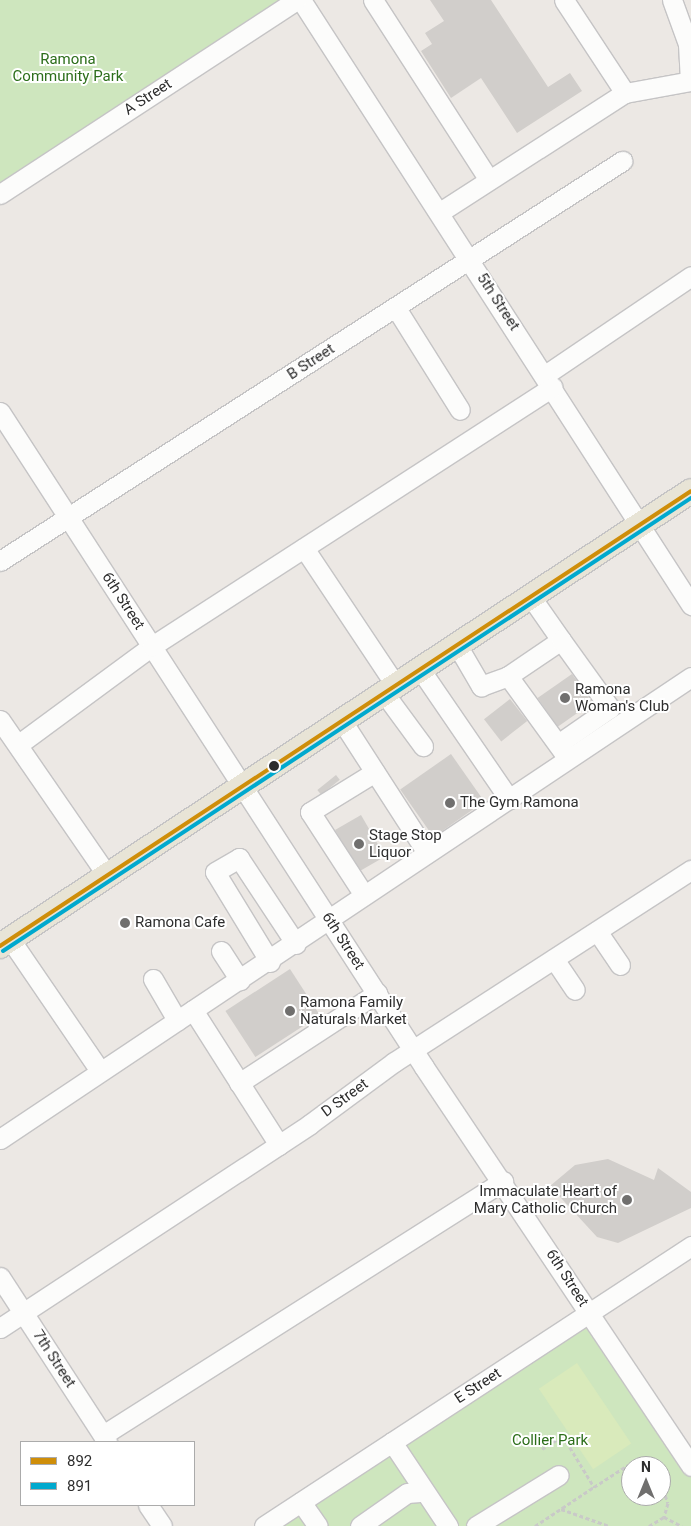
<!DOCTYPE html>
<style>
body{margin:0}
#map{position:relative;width:691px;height:1526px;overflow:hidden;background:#ece8e4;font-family:Roboto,sans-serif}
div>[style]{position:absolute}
.green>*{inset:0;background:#cee6be}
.pitch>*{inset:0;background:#d9eabb;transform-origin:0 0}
.building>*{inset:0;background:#d1cecb;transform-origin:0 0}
.path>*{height:3px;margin-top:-1.5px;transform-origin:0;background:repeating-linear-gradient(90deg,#c9c9c8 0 4px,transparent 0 6.5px)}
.roads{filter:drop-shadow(1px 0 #c5c4c5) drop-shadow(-1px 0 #c5c4c5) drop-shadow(0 1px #c5c4c5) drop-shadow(0 -1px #c5c4c5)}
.minor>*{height:19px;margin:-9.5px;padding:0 9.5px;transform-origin:9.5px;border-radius:9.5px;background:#fcfcfb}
.major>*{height:24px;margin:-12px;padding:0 12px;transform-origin:12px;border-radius:12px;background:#e8e4d6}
.bus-1>*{height:4px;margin:-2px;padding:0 2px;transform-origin:2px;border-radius:2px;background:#cf8e09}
.bus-2>*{height:4px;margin:-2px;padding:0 2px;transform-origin:2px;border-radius:2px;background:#00a9ce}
.dots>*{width:14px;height:14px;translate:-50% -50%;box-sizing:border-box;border:2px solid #fff;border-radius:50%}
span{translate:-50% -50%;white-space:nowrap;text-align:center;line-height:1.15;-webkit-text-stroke:4px #fff;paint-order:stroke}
.park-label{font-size:15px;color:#2c6e1b}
.street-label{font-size:15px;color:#2e2e2e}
.poi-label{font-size:15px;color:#2e2e2e}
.left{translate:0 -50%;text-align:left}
.right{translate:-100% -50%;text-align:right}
.legend{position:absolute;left:20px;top:1441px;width:175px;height:65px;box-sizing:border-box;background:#fff;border:1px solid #ababab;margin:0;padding:6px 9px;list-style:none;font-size:15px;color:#2e2e2e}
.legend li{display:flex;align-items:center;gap:10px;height:25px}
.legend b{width:25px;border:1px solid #ababab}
.north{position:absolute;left:621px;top:1456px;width:50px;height:50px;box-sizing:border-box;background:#fff;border:1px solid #ababab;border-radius:50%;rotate:0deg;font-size:14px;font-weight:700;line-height:20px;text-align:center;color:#2e2e2e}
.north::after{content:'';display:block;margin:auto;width:18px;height:22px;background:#706f6e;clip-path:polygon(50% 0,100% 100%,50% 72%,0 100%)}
</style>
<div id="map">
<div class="green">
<i style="clip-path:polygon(0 0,296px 0,0 193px)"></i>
<i style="clip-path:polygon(evenodd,590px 1313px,691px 1467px,691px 1526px,266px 1526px,590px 1313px,631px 1466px,661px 1466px,661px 1496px,631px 1496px,631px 1466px)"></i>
</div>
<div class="pitch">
<i style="left:577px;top:1363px;width:97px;height:46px;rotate:56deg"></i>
</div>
<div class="building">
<i style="clip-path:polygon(430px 0,491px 0,548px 87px,570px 73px,582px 91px,517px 133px,481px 78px,451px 98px,421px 51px,432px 44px,425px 33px,444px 21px)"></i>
<i style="left:572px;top:674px;width:35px;height:42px;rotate:55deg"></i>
<i style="left:510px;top:699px;width:28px;height:33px;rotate:52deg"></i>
<i style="left:451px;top:754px;width:58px;height:62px;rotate:55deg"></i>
<i style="left:336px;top:775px;width:6px;height:24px;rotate:51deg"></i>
<i style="left:361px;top:815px;width:48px;height:30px;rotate:60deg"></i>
<i style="left:290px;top:969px;width:55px;height:77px;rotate:57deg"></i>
<i style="clip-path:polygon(608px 1159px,654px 1180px,658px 1168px,691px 1192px,691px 1208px,618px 1243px,597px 1237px,550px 1186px,575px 1165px)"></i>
</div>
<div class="path">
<i style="left:542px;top:1449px;width:25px;rotate:-32deg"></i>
<i style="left:563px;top:1436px;width:60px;rotate:58.7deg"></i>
<i style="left:594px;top:1487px;width:40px;rotate:-32.9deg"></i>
<i style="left:628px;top:1465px;width:10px;rotate:6deg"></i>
<i style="left:661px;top:1483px;width:21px;rotate:71deg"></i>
<i style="left:668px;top:1503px;width:15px;rotate:106deg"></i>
<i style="left:664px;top:1517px;width:20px;rotate:27deg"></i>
<i style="left:561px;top:1509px;width:51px;rotate:19.5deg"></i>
<i style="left:535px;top:1526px;width:71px;rotate:-33.5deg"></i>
<i style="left:649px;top:1526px;width:17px;rotate:-31deg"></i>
</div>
<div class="roads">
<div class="minor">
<i style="left:301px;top:0;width:720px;rotate:57.19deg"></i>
<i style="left:373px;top:0;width:214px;rotate:57.2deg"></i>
<i style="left:672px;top:0;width:47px;rotate:70deg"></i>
<i style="left:688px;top:44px;width:37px;rotate:87deg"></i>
<i style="left:625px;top:93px;width:67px;rotate:-10.3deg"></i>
<i style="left:0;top:194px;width:354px;rotate:-33.2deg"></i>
<i style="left:440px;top:212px;width:220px;rotate:-32.8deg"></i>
<i style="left:625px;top:93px;width:111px;rotate:-123.3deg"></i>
<i style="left:396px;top:308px;width:120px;rotate:57.9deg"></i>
<i style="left:545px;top:375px;width:176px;rotate:-34.1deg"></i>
<i style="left:0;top:412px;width:780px;rotate:57.08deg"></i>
<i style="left:424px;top:1067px;width:480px;rotate:56.2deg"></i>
<i style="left:304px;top:548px;width:166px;rotate:56.3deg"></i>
<i style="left:0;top:561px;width:740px;rotate:-32.74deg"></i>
<i style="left:457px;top:645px;width:48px;rotate:59.7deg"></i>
<i style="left:481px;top:686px;width:29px;rotate:-20deg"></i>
<i style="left:508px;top:676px;width:64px;rotate:-34.2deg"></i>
<i style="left:561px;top:640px;width:52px;rotate:-124.9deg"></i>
<i style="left:420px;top:669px;width:158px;rotate:55.6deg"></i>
<i style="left:508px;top:676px;width:95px;rotate:54deg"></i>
<i style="left:384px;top:693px;width:66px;rotate:53.7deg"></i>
<i style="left:0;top:720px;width:188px;rotate:55.4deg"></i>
<i style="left:342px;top:721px;width:157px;rotate:57.2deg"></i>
<i style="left:19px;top:744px;width:165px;rotate:-36.4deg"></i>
<i style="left:152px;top:646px;width:477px;rotate:-32.9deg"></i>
<i style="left:558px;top:744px;width:63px;rotate:-34.7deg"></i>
<i style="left:610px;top:708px;width:84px;rotate:-125.8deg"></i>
<i style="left:364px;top:895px;width:99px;rotate:-123deg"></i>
<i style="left:310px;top:812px;width:76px;rotate:-31.6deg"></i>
<i style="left:597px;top:931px;width:41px;rotate:55.9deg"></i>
<i style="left:10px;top:939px;width:160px;rotate:55.7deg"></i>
<i style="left:221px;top:951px;width:35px;rotate:57deg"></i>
<i style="left:554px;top:959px;width:37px;rotate:56deg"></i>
<i style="left:270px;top:962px;width:105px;rotate:-121.4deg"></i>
<i style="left:215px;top:872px;width:28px;rotate:-30deg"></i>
<i style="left:239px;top:858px;width:103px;rotate:56.5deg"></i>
<i style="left:153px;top:979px;width:48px;rotate:59.7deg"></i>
<i style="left:193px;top:1010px;width:160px;rotate:57.5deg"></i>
<i style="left:239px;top:1083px;width:165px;rotate:-33.1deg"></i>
<i style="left:0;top:1139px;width:831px;rotate:-33.77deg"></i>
<i style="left:0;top:1277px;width:197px;rotate:57deg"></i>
<i style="left:0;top:1328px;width:371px;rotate:-33.3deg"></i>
<i style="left:310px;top:1124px;width:104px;rotate:-36.4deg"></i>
<i style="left:394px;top:1062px;width:354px;rotate:-32.9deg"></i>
<i style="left:103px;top:1435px;width:474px;rotate:-32.4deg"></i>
<i style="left:392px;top:1442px;width:101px;rotate:56.3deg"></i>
<i style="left:301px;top:1502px;width:29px;rotate:55deg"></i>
<i style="left:148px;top:1505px;width:25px;rotate:56deg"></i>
<i style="left:264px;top:1526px;width:511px;rotate:-33.25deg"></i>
<i style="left:360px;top:1526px;width:57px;rotate:-35.1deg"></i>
<i style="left:407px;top:1493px;width:16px;rotate:-4deg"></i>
<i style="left:476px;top:1526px;width:97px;rotate:-31.6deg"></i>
</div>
<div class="major">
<i style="left:0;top:946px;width:827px;rotate:-33.36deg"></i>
</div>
</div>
<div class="bus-1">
<i style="left:0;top:946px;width:827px;rotate:-33.36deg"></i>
</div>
<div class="bus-2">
<i style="left:3px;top:951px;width:824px;rotate:-33.36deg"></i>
</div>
<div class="dots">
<i style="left:565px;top:698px;background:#706f6e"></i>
<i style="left:274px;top:766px;background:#2e2e2e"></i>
<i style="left:450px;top:803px;background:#706f6e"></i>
<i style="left:359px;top:844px;background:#706f6e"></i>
<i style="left:125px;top:923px;background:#706f6e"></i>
<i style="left:290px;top:1011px;background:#706f6e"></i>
<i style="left:627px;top:1200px;background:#706f6e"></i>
</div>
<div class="park-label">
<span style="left:68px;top:68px">Ramona<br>Community Park</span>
<span style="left:550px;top:1441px">Collier Park</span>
</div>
<div class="street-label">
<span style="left:148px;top:97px;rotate:-33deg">A Street</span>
<span style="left:498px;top:302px;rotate:57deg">5th Street</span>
<span style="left:311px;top:362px;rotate:-33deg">B Street</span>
<span style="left:123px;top:601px;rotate:57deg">6th Street</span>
<span style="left:343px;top:941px;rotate:57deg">6th Street</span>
<span style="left:345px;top:1098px;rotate:-36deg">D Street</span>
<span style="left:567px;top:1278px;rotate:57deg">6th Street</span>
<span style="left:54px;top:1359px;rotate:57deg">7th Street</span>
<span style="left:478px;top:1386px;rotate:-33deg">E Street</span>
</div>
<div class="poi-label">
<span class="left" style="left:575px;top:698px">Ramona<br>Woman's Club</span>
<span class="left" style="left:460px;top:803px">The Gym Ramona</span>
<span class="left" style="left:369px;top:844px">Stage Stop<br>Liquor</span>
<span class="left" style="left:135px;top:923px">Ramona Cafe</span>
<span class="left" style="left:300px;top:1011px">Ramona Family<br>Naturals Market</span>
<span class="right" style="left:617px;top:1200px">Immaculate Heart of<br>Mary Catholic Church</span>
</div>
<ul class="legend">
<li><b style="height:6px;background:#cf8e09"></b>892</li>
<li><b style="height:6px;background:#00a9ce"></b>891</li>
</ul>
<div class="north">N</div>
</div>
